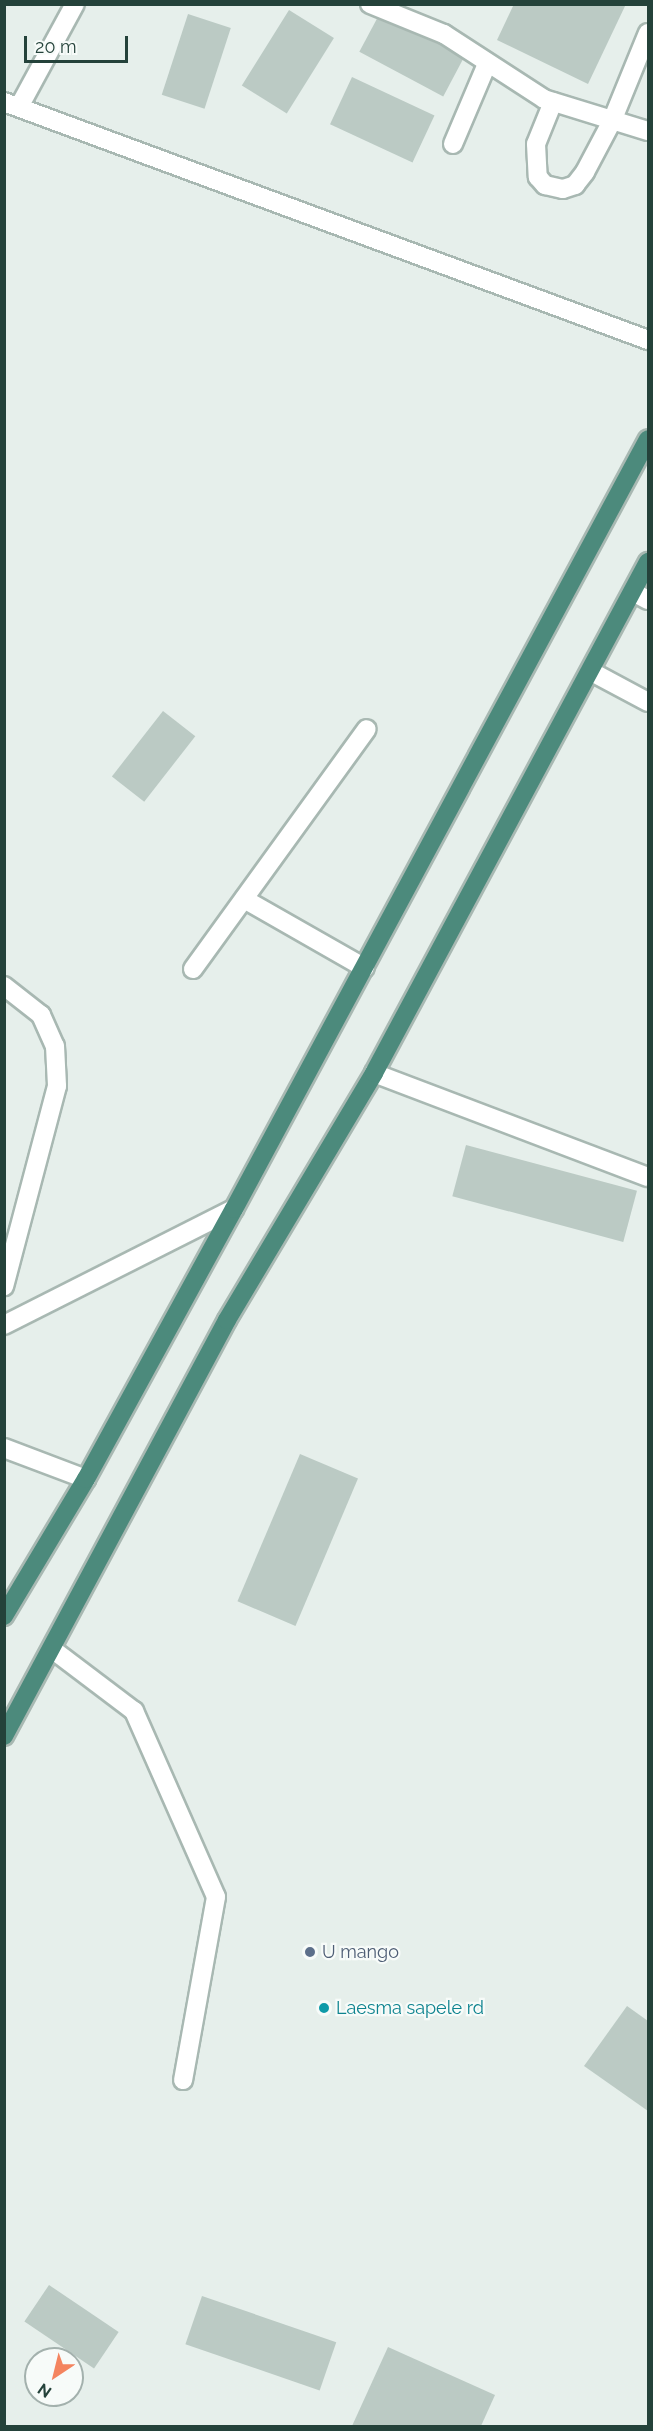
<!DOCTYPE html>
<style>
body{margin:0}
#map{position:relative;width:653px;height:2431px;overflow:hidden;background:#e6efeb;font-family:Raleway,sans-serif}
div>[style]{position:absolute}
.building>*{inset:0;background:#bbcac4;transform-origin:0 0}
.roads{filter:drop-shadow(2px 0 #a8b8b2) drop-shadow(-2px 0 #a8b8b2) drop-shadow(0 2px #a8b8b2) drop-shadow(0 -2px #a8b8b2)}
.service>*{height:18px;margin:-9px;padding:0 9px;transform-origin:9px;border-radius:9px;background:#fff}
.minor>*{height:18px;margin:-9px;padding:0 9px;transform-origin:9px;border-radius:9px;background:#fff}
.trunk>*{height:18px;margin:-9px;padding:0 9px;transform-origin:9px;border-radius:9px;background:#4c8a7c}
.dots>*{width:16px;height:16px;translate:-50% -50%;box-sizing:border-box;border:3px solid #f7fbf9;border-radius:50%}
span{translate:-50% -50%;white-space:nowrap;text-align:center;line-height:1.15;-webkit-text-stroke:4.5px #f7fbf9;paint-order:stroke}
.service-label{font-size:18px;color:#4e5e75}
.left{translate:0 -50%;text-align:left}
.culture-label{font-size:18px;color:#0d838f}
.frame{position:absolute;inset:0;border:6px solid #24423a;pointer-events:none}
.north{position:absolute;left:24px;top:2347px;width:60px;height:60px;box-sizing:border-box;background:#f7fbf9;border:2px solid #a3b1ad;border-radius:50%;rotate:215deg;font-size:16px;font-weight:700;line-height:24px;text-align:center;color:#24423a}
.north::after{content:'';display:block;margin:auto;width:21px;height:27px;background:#f4845f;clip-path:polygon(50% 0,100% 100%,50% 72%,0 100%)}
.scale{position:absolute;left:24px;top:36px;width:104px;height:27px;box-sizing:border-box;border:3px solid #24423a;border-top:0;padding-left:8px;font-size:18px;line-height:21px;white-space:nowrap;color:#24423a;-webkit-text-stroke:4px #f7fbf9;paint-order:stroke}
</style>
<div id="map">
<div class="building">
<i style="clip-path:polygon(514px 4px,626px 4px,588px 84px,497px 40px)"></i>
<i style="left:289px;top:10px;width:53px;height:89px;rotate:32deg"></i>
<i style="left:380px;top:13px;width:95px;height:44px;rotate:28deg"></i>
<i style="left:188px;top:14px;width:45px;height:85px;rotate:18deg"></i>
<i style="left:352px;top:77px;width:91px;height:52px;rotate:25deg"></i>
<i style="left:163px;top:711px;width:41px;height:83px;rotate:38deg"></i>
<i style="left:466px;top:1145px;width:177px;height:53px;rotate:15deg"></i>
<i style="left:300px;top:1454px;width:63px;height:160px;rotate:23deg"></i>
<i style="clip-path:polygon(627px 2006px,648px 2021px,648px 2111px,584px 2066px)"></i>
<i style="left:49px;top:2285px;width:84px;height:44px;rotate:34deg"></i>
<i style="left:202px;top:2296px;width:142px;height:51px;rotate:19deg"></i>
<i style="clip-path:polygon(388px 2347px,495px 2395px,481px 2426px,352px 2426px)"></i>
</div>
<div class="roads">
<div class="service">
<i style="left:370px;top:4px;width:80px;rotate:22.1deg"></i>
<i style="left:444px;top:34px;width:119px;rotate:33deg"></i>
<i style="left:544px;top:99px;width:109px;rotate:17.1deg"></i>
<i style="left:553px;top:102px;width:45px;rotate:112deg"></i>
<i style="left:536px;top:144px;width:33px;rotate:87deg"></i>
<i style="left:538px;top:177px;width:11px;rotate:49deg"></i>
<i style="left:545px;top:185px;width:18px;rotate:13deg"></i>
<i style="left:563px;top:189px;width:13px;rotate:-18deg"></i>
<i style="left:575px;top:185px;width:16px;rotate:-52deg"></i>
<i style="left:585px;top:172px;width:58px;rotate:-62.1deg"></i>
<i style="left:612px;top:121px;width:95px;rotate:-67.8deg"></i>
<i style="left:19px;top:107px;width:117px;rotate:-61.5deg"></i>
<i style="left:453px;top:144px;width:87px;rotate:-67deg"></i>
<i style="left:633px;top:592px;width:17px;rotate:28deg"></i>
<i style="left:244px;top:899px;width:139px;rotate:29.7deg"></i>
<i style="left:193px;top:969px;width:296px;rotate:-54.1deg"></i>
<i style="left:4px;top:986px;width:47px;rotate:38.1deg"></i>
<i style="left:41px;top:1015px;width:34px;rotate:66deg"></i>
<i style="left:55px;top:1046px;width:40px;rotate:87.1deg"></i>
<i style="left:57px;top:1086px;width:207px;rotate:104.8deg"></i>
<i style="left:4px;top:1325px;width:258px;rotate:-26.8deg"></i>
<i style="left:4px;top:1448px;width:88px;rotate:20.7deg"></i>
<i style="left:52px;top:1649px;width:103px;rotate:37.1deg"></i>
<i style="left:134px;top:1711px;width:203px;rotate:66.2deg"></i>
<i style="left:216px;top:1897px;width:186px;rotate:100.2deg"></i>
</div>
<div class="minor">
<i style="left:4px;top:102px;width:687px;rotate:20.28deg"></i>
<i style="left:590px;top:671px;width:66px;rotate:28.1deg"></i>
<i style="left:374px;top:1073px;width:293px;rotate:20.8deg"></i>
</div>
<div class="trunk">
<i style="left:4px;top:1616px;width:160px;rotate:-59.1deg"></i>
<i style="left:86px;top:1479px;width:308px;rotate:-61.3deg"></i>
<i style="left:234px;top:1209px;width:874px;rotate:-61.73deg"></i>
<i style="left:4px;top:1736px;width:472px;rotate:-61.8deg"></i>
<i style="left:227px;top:1320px;width:287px;rotate:-59.2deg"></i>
<i style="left:374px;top:1073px;width:580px;rotate:-61.8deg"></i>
</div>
</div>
<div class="dots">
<i style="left:310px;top:1952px;background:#5c6f8a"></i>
<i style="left:324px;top:2008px;background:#0f9aa8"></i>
</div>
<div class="service-label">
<span class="left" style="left:322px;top:1952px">U mango</span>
</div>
<div class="culture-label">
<span class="left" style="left:336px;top:2008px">Laesma sapele rd</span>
</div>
<div class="frame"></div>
<div class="north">N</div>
<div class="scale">20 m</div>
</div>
